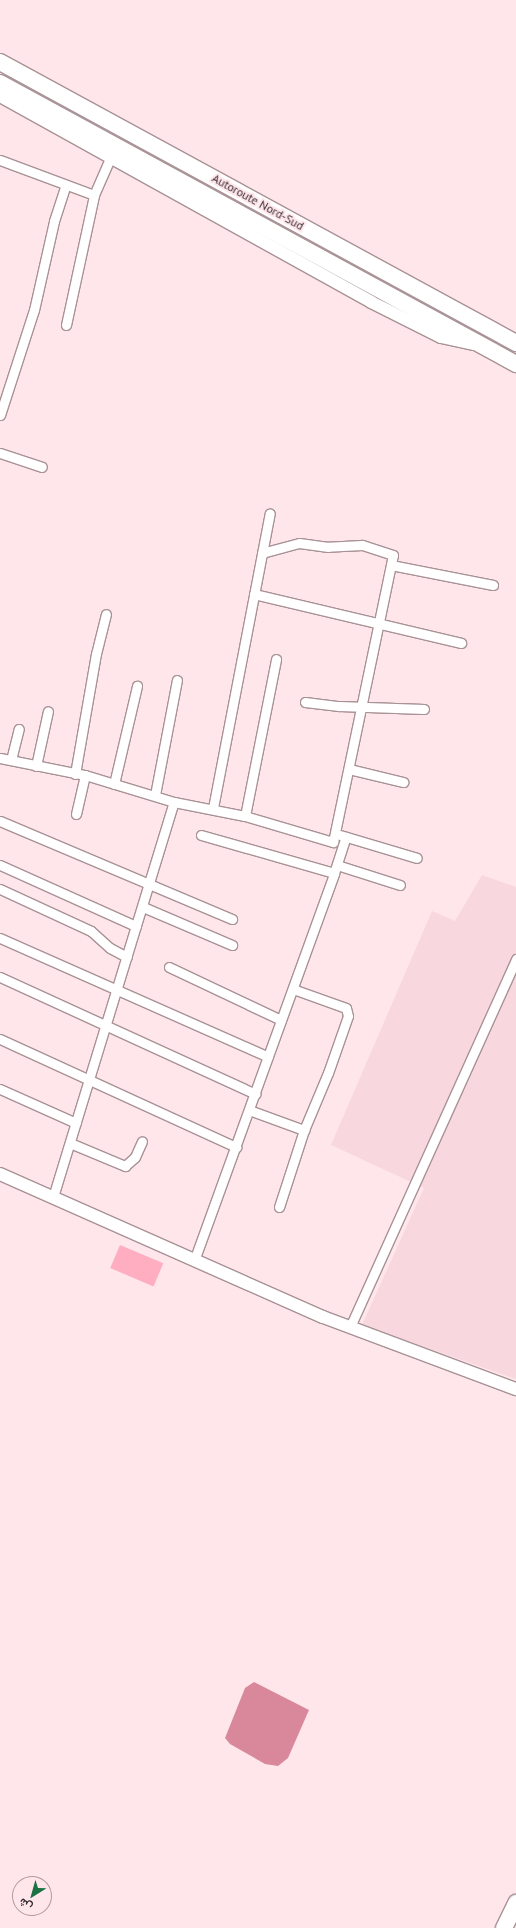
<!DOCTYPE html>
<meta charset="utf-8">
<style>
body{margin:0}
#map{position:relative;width:516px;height:1928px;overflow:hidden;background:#ffe6eb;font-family:"PT Sans",Vazirmatn,sans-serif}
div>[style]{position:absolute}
.built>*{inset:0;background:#f8d7de}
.green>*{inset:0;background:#feaec0;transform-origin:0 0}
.water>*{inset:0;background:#d9889b}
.roads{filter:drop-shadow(1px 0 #a89296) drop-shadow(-1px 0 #a89296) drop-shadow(0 1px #a89296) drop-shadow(0 -1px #a89296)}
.street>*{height:9px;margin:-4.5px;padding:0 4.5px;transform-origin:4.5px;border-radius:4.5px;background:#fff}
.secondary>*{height:12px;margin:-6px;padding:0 6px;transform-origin:6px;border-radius:6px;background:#fff}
.highway>*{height:16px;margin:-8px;padding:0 8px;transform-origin:8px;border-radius:8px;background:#fff}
span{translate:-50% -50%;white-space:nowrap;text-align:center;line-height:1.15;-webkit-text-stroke:4px #ffe6eb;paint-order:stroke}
.street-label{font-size:12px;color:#352c2e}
.north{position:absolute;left:12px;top:1876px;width:40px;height:40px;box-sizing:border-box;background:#ffe6eb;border:1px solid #ae9c9f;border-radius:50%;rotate:217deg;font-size:11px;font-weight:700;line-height:16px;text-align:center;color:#352c2e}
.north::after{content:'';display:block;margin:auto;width:14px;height:18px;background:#1d7244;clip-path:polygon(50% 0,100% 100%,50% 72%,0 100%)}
</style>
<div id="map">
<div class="built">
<i style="clip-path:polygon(482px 875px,516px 887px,516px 1379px,362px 1325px,424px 1188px,331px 1145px,432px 911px,455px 921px)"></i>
</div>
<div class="green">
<i style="left:120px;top:1245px;width:47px;height:25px;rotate:23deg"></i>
</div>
<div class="water">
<i style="clip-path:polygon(254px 1682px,309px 1710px,288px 1758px,278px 1766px,265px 1764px,230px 1744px,225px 1738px,245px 1688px)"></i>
</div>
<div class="roads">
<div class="street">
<i style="left:0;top:160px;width:100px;rotate:20.4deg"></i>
<i style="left:66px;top:325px;width:133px;rotate:-77.8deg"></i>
<i style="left:94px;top:195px;width:43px;rotate:-66.4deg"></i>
<i style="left:0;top:415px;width:110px;rotate:-72.1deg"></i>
<i style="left:34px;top:310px;width:91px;rotate:-77.3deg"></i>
<i style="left:54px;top:221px;width:38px;rotate:-72deg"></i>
<i style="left:0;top:453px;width:44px;rotate:18.4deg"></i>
<i style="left:391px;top:565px;width:104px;rotate:11.1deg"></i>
<i style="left:254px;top:594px;width:213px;rotate:13.3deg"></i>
<i style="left:305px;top:702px;width:34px;rotate:7deg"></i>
<i style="left:339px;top:706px;width:85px;rotate:2deg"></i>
<i style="left:0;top:758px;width:87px;rotate:11.3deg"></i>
<i style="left:85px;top:775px;width:93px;rotate:16.9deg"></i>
<i style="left:174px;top:802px;width:72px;rotate:11.2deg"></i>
<i style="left:245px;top:816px;width:92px;rotate:16.5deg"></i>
<i style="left:333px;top:842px;width:293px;rotate:-78.2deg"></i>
<i style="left:393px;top:555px;width:33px;rotate:-162deg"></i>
<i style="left:362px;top:545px;width:34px;rotate:177deg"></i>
<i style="left:328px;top:547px;width:29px;rotate:-172deg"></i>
<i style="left:299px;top:543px;width:38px;rotate:165deg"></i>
<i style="left:11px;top:760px;width:32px;rotate:-76deg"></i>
<i style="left:36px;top:766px;width:56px;rotate:-77.7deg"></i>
<i style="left:349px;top:769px;width:56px;rotate:13.5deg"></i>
<i style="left:75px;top:774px;width:122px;rotate:-80.1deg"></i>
<i style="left:96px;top:654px;width:41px;rotate:-76deg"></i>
<i style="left:114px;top:784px;width:101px;rotate:-76.8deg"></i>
<i style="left:155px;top:795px;width:117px;rotate:-79.2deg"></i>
<i style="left:213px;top:808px;width:300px;rotate:-79.1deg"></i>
<i style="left:76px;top:814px;width:40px;rotate:-77deg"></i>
<i style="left:245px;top:816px;width:160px;rotate:-78.8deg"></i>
<i style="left:0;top:821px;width:252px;rotate:22.9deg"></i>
<i style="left:201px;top:835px;width:138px;rotate:15.9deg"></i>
<i style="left:334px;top:873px;width:38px;rotate:-72deg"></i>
<i style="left:340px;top:835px;width:80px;rotate:16.6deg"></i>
<i style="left:0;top:865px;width:149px;rotate:24.2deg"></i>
<i style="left:337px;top:865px;width:66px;rotate:17.6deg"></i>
<i style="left:0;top:889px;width:100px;rotate:24.8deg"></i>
<i style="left:91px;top:931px;width:25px;rotate:42deg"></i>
<i style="left:110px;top:948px;width:19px;rotate:28deg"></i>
<i style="left:143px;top:907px;width:97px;rotate:23.1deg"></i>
<i style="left:0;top:938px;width:293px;rotate:23.9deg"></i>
<i style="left:169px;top:967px;width:124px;rotate:25.3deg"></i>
<i style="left:0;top:977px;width:281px;rotate:24.6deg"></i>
<i style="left:0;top:1039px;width:260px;rotate:24.6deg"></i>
<i style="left:0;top:1089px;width:83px;rotate:24.1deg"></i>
<i style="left:249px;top:1110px;width:59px;rotate:20deg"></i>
<i style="left:70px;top:1143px;width:60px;rotate:22.7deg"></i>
<i style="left:125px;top:1166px;width:13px;rotate:-42deg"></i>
<i style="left:135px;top:1157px;width:17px;rotate:-66deg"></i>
<i style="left:53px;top:1197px;width:413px;rotate:-73deg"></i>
<i style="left:279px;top:1207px;width:81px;rotate:-72deg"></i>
<i style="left:304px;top:1130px;width:62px;rotate:-67.2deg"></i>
<i style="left:328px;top:1073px;width:60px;rotate:-70.7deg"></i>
<i style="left:348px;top:1016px;width:8px;rotate:-104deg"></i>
<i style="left:346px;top:1008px;width:56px;rotate:-160.3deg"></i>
<i style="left:195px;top:1258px;width:409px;rotate:-70.1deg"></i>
<i style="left:350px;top:1327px;width:404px;rotate:-65.7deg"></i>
</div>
<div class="secondary">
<i style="left:0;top:96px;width:424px;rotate:29deg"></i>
<i style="left:371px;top:302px;width:78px;rotate:26.6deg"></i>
<i style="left:441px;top:337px;width:34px;rotate:12deg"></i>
<i style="left:0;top:1174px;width:353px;rotate:23.9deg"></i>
<i style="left:323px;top:1317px;width:206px;rotate:20.5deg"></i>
</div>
<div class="highway">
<i style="left:0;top:62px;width:588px;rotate:28.57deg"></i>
<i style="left:0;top:83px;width:588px;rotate:28.57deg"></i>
<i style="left:504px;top:1928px;width:28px;rotate:-64deg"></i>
</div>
</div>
<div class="street-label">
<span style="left:258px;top:202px;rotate:29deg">Autoroute Nord-Sud</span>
</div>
<div class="north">ش</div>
</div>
